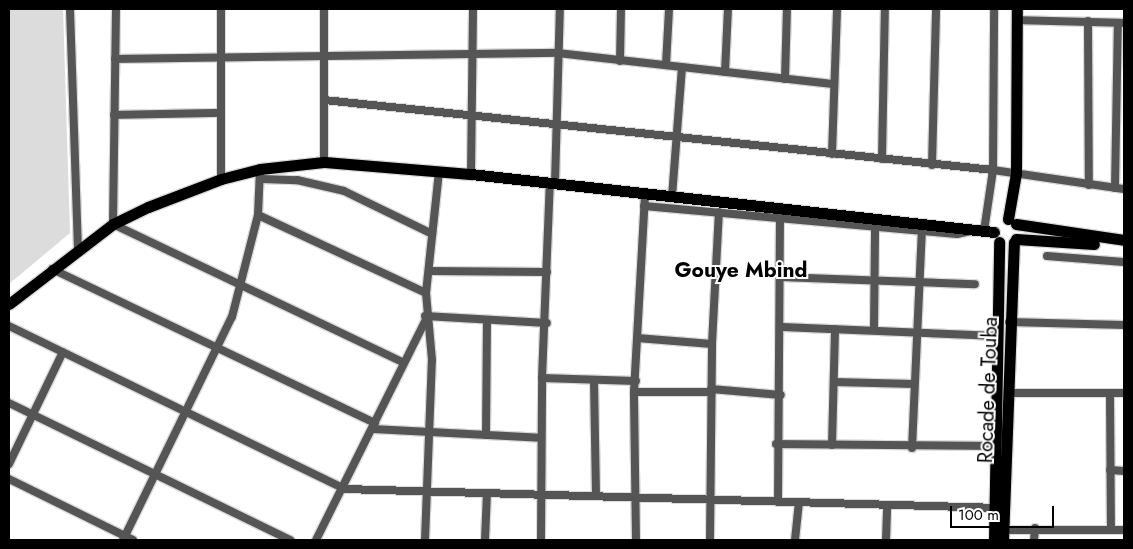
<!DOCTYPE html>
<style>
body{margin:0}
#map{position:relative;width:1133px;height:549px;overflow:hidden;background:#fff;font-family:Jost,sans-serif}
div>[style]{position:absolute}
.green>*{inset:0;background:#dcdcdc}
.roads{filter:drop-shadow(1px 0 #dbdbdb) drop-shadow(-1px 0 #dbdbdb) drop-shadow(0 1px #dbdbdb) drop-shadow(0 -1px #dbdbdb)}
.street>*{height:8px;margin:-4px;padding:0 4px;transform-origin:4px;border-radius:4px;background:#555}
.primary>*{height:11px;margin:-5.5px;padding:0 5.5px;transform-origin:5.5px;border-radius:5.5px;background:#000}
span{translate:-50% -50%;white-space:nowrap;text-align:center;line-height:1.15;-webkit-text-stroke:4px #fff;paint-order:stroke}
.street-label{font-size:20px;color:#000}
.neighbourhood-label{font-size:21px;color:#000;font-weight:700}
.frame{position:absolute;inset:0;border:10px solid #000;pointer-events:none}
.scale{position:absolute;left:950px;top:506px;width:104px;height:22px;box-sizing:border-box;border:2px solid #000;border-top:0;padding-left:6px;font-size:15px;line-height:18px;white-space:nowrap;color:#000;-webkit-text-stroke:4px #fff;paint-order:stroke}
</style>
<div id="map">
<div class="green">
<i style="clip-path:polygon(9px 9px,63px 9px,70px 233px,9px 284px)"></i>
</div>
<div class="roads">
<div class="street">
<i style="left:70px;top:9px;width:240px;rotate:88.1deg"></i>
<i style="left:116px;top:9px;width:215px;rotate:90.8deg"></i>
<i style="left:113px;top:224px;width:320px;rotate:25.5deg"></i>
<i style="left:221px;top:9px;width:170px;rotate:90deg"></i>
<i style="left:1017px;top:20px;width:107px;rotate:1.6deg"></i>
<i style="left:1088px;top:21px;width:164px;rotate:89.7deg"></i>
<i style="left:115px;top:59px;width:442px;rotate:-0.8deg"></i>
<i style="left:557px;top:53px;width:278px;rotate:6.4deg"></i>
<i style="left:620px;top:61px;width:52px;rotate:-88.9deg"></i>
<i style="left:666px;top:65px;width:56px;rotate:-86.9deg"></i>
<i style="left:725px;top:72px;width:63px;rotate:-87.3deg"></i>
<i style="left:785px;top:79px;width:70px;rotate:-88.4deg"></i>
<i style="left:324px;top:100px;width:673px;rotate:5.97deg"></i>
<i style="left:993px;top:170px;width:132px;rotate:8.3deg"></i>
<i style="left:114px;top:115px;width:107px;rotate:-1.1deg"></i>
<i style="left:832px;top:154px;width:145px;rotate:-88deg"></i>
<i style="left:882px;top:159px;width:150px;rotate:-88.9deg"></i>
<i style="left:324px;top:162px;width:153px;rotate:-90deg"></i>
<i style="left:932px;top:165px;width:156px;rotate:-88.5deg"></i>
<i style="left:471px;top:174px;width:165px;rotate:-89.3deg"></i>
<i style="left:262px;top:179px;width:35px;rotate:2deg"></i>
<i style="left:297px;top:180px;width:48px;rotate:13.2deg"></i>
<i style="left:344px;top:191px;width:98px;rotate:26deg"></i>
<i style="left:555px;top:183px;width:174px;rotate:-88.4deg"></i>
<i style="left:1115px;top:188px;width:165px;rotate:-89deg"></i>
<i style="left:672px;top:197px;width:130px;rotate:-85.6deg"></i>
<i style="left:644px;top:206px;width:314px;rotate:5.1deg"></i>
<i style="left:957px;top:234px;width:14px;rotate:-12deg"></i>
<i style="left:258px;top:215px;width:185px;rotate:24.9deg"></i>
<i style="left:984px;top:231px;width:62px;rotate:-81.6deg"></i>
<i style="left:993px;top:170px;width:161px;rotate:-89.6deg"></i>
<i style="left:1047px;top:256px;width:77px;rotate:4.5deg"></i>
<i style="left:52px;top:269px;width:358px;rotate:25.5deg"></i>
<i style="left:429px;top:271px;width:118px;rotate:0.5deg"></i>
<i style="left:780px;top:277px;width:195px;rotate:2.1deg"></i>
<i style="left:425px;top:316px;width:122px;rotate:3.3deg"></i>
<i style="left:1009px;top:322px;width:115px;rotate:1.5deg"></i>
<i style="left:9px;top:326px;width:373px;rotate:25.9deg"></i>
<i style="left:344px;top:489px;width:655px;rotate:1.66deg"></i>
<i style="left:782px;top:327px;width:216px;rotate:2.4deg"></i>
<i style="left:874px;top:330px;width:103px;rotate:-89.4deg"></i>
<i style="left:637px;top:338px;width:75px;rotate:4.6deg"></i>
<i style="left:542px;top:378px;width:94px;rotate:1.8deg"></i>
<i style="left:594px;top:380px;width:116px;rotate:89deg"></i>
<i style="left:834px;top:382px;width:80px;rotate:1.4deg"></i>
<i style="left:711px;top:389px;width:70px;rotate:4.9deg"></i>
<i style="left:634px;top:392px;width:78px"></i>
<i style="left:1008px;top:393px;width:116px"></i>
<i style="left:1110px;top:393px;width:137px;rotate:89.6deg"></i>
<i style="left:9px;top:403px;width:313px;rotate:26deg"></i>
<i style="left:372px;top:429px;width:169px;rotate:3deg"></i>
<i style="left:486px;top:435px;width:113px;rotate:-89.5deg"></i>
<i style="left:776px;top:444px;width:220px;rotate:0.5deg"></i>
<i style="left:832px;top:445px;width:116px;rotate:-88.5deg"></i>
<i style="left:912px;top:448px;width:220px;rotate:-87.4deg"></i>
<i style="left:9px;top:464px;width:124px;rotate:-64.3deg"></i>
<i style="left:1110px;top:470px;width:14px;rotate:4deg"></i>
<i style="left:9px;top:479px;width:138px;rotate:26.2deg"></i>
<i style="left:778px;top:502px;width:287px;rotate:-89.6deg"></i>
<i style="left:1003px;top:530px;width:121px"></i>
<i style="left:123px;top:540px;width:248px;rotate:-64deg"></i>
<i style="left:232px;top:317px;width:105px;rotate:-75.7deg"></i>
<i style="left:258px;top:215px;width:46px;rotate:-87.5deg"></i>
<i style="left:316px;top:540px;width:245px;rotate:-63.5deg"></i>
<i style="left:425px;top:540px;width:180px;rotate:-87.8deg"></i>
<i style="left:432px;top:360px;width:67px;rotate:-95.1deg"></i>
<i style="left:426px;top:293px;width:122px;rotate:-83.9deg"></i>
<i style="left:485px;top:540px;width:47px;rotate:-87.6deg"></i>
<i style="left:541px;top:540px;width:162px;rotate:-89.6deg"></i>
<i style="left:542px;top:378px;width:195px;rotate:-87.7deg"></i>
<i style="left:636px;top:540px;width:148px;rotate:-90.8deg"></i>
<i style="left:634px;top:392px;width:198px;rotate:-86.8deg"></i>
<i style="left:710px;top:540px;width:196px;rotate:-89.4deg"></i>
<i style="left:712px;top:344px;width:132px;rotate:-87deg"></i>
<i style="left:795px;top:540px;width:38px;rotate:-84deg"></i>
<i style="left:886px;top:540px;width:35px;rotate:-88deg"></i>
<i style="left:1034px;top:540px;width:12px;rotate:-85deg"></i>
</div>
<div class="primary">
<i style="left:1008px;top:219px;width:47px;rotate:-80.1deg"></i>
<i style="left:1016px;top:173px;width:164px;rotate:-89.7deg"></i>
<i style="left:1016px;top:224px;width:109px;rotate:8.4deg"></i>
<i style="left:1016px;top:239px;width:78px;rotate:3.7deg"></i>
<i style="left:9px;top:304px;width:131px;rotate:-37.6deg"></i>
<i style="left:113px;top:224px;width:39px;rotate:-26deg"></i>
<i style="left:148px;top:207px;width:78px;rotate:-21deg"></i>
<i style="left:221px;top:179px;width:40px;rotate:-14.4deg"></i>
<i style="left:260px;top:169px;width:64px;rotate:-6.2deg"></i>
<i style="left:324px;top:162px;width:147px;rotate:4.7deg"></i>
<i style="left:471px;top:174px;width:526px;rotate:6.33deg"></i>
<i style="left:994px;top:540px;width:298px;rotate:-89deg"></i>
<i style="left:1003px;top:540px;width:298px;rotate:-87.9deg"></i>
</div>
</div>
<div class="street-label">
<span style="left:988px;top:390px;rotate:-88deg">Rocade de Touba</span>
</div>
<div class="neighbourhood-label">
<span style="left:741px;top:270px">Gouye Mbind</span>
</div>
<div class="frame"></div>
<div class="scale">100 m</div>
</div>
